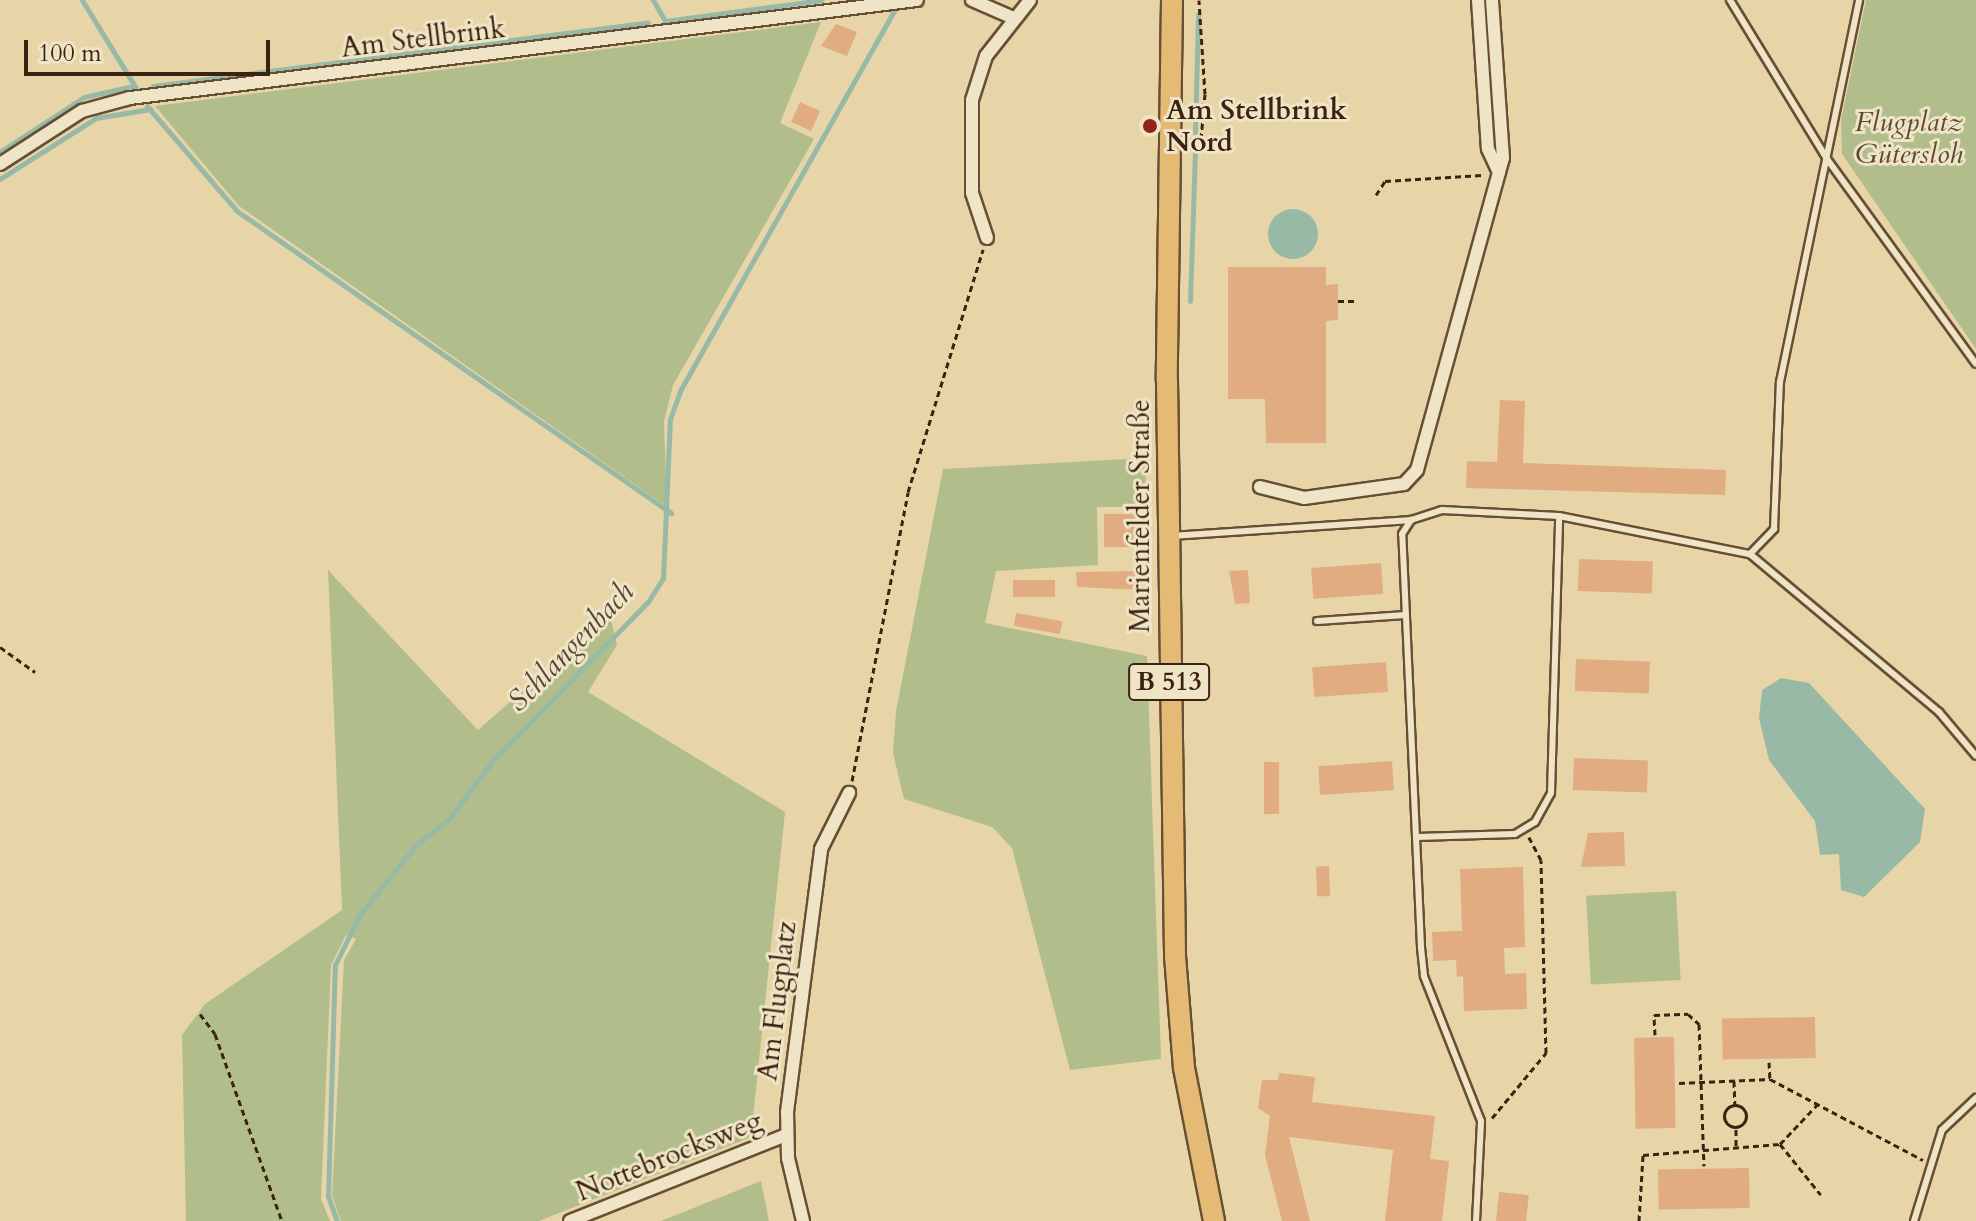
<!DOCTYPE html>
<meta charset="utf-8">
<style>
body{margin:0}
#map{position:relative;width:1976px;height:1221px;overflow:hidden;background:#e7d5a8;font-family:Cardo,serif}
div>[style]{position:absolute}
.green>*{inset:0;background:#b1be8b;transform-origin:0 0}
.water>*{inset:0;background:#97b9a5}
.round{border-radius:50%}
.stream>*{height:5px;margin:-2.5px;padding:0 2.5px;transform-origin:2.5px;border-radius:2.5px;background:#97b9a5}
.building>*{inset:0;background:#e1ac82;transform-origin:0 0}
.path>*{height:3px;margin-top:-1.5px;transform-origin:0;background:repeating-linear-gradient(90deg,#3c2210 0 6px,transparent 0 10px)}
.path>.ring{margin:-1.5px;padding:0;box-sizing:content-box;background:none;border:3px solid #3c2210;border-radius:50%}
.roads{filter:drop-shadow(2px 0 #674f36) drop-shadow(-2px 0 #674f36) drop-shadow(0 2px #674f36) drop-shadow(0 -2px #674f36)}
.service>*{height:6px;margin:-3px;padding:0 3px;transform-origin:3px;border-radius:3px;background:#efe4c6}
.minor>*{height:12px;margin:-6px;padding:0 6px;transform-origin:6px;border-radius:6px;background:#efe4c6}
.primary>*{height:20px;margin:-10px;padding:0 10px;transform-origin:10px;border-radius:10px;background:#e4ba74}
.dots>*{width:22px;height:22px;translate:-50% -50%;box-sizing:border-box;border:4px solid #efe4c6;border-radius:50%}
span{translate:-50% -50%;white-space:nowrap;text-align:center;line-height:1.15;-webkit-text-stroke:6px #efe4c6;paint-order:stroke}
.shield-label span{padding:2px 6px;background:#efe4c6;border:2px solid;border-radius:6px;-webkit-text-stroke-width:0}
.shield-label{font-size:26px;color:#3c2210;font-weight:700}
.street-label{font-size:28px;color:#3c2210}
.poi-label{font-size:28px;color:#3c2210;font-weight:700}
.left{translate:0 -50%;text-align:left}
.park-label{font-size:28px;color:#59492f;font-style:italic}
.water-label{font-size:30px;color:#534835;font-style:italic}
.scale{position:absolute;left:24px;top:40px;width:246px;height:36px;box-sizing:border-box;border:4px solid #3c2210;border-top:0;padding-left:10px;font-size:24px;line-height:28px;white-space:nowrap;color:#3c2210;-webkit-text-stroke:6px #efe4c6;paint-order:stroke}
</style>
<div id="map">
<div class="green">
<i style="clip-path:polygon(1866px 0,1976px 0,1976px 349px,1842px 154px,1841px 120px)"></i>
<i style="clip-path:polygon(821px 22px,780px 123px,814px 139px,673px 385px,664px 422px,667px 507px,239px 206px,155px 106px)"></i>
<i style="clip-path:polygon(1146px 458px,1145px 507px,1097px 507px,1098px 565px,996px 571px,985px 623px,1147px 656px,1161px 1059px,1070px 1070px,1012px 848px,992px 827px,904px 799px,893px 753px,896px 711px,943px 469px)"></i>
<i style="clip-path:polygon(328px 570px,478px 730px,610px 615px,617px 645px,588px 692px,785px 812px,751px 1137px,539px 1221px,341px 1221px,332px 1196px,344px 960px,356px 939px,346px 935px,331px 965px,321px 1199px,330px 1221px,186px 1221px,182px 1035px,205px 1004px,342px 910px)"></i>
<i style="left:1676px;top:891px;width:89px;height:90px;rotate:87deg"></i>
<i style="clip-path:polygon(761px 1181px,769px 1221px,661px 1221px)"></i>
</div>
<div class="water">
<i class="round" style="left:1268px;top:209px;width:50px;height:50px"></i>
<i style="clip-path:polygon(1781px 678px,1809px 683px,1925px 809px,1920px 842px,1864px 897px,1841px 890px,1839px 854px,1820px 855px,1815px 821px,1769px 760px,1759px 718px,1762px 690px)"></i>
</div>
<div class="stream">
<i style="left:82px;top:0;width:103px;rotate:58.5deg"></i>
<i style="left:653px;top:0;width:24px;rotate:60deg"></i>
<i style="left:665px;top:21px;width:158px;rotate:-7.6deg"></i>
<i style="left:153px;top:86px;width:499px;rotate:-7.3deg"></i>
<i style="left:147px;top:106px;width:138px;rotate:49.4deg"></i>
<i style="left:237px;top:211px;width:529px;rotate:34.83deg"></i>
<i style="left:1195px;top:132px;width:118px;rotate:-88.5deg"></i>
<i style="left:0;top:152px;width:100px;rotate:-33.2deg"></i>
<i style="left:84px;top:97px;width:51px;rotate:-12.4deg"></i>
<i style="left:0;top:179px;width:114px;rotate:-32.4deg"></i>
<i style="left:96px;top:118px;width:55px;rotate:-9.5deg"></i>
<i style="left:1190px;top:301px;width:151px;rotate:-88.1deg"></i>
<i style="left:337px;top:1221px;width:27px;rotate:-110deg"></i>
<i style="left:328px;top:1196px;width:231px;rotate:-88.3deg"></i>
<i style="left:335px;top:965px;width:55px;rotate:-63.9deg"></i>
<i style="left:359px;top:916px;width:90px;rotate:-51.3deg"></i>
<i style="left:415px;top:846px;width:43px;rotate:-38.5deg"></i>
<i style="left:449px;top:819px;width:75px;rotate:-53.1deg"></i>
<i style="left:494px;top:759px;width:220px;rotate:-45.6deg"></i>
<i style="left:648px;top:602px;width:28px;rotate:-58deg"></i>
<i style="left:663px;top:578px;width:159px;rotate:-87.5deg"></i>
<i style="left:670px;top:419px;width:32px;rotate:-70deg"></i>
<i style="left:681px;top:389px;width:441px;rotate:-60.6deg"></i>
</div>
<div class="building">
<i style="clip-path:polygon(836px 24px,857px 32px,847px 56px,821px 46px)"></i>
<i style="left:800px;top:102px;width:22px;height:22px;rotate:24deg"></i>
<i style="clip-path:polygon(1228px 267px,1326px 267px,1326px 285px,1338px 284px,1338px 320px,1326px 321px,1326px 443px,1266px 443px,1265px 399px,1228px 399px)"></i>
<i style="clip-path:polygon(1500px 400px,1525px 401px,1523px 463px,1726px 470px,1725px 495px,1466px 488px,1467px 461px,1497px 462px)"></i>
<i style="left:1104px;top:514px;width:38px;height:33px"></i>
<i style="left:1579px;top:559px;width:74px;height:32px;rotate:2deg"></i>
<i style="left:1381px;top:563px;width:31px;height:70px;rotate:86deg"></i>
<i style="clip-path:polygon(1248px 570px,1250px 603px,1235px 604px,1229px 571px)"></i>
<i style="clip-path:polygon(1142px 571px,1142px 590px,1077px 587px,1076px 572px)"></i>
<i style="left:1013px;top:580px;width:42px;height:17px"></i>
<i style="left:1016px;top:613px;width:47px;height:13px;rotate:10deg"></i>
<i style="left:1576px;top:659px;width:74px;height:32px;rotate:2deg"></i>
<i style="left:1386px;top:662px;width:30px;height:74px;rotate:86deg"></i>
<i style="left:1574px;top:758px;width:74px;height:32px;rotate:2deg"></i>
<i style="left:1392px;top:761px;width:29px;height:74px;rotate:86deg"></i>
<i style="left:1264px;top:762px;width:15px;height:52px"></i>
<i style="clip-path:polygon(1624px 832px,1625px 866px,1581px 867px,1588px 833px)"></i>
<i style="left:1329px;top:866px;width:30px;height:13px;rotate:88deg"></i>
<i style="clip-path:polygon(1523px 867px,1525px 947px,1504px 948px,1505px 974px,1526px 973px,1527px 1009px,1464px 1011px,1463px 976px,1457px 977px,1456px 960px,1433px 961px,1432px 932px,1462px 931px,1460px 869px)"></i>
<i style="left:1815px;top:1017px;width:41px;height:93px;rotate:89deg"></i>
<i style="left:1674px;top:1037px;width:91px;height:40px;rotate:89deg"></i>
<i style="clip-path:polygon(1279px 1073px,1315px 1077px,1312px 1102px,1435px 1116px,1430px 1159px,1449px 1161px,1442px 1221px,1385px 1221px,1393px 1150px,1289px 1137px,1310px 1221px,1282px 1221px,1265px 1155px,1270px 1116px,1258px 1108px,1262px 1080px,1278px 1080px)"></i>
<i style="left:1749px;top:1168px;width:40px;height:91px;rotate:89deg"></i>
<i style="left:1499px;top:1192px;width:30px;height:29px;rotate:6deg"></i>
</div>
<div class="path">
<i style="left:1190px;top:139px;width:11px"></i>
<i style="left:1201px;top:139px;width:45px;rotate:-84.9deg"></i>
<i style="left:1205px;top:94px;width:94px;rotate:-93.7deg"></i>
<i style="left:1376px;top:195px;width:17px;rotate:-57deg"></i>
<i style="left:1385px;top:181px;width:97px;rotate:-3.5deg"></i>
<i style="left:1338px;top:301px;width:20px"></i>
<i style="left:0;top:647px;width:43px;rotate:35.5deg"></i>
<i style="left:852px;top:781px;width:294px;rotate:-79deg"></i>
<i style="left:908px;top:492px;width:254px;rotate:-72.8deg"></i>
<i style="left:200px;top:1014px;width:25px;rotate:53deg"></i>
<i style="left:215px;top:1034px;width:199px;rotate:70.3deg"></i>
<i style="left:1655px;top:1035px;width:20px;rotate:-93deg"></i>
<i style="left:1654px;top:1015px;width:34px;rotate:-2deg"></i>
<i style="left:1688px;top:1014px;width:15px;rotate:42deg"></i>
<i style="left:1699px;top:1024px;width:142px;rotate:88deg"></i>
<i style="left:1769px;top:1062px;width:17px;rotate:87deg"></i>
<i style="left:1734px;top:1081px;width:23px;rotate:88deg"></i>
<i style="left:1679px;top:1083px;width:91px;rotate:-2.5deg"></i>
<i style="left:1770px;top:1079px;width:173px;rotate:27.9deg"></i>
<i class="ring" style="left:1724px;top:1105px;width:19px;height:19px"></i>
<i style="left:1492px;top:1118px;width:85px;rotate:-50.3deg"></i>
<i style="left:1546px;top:1053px;width:193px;rotate:-91.5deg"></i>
<i style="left:1541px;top:860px;width:26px;rotate:-118deg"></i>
<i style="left:1736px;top:1129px;width:20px;rotate:90deg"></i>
<i style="left:1780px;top:1144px;width:65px;rotate:51.2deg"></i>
<i style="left:1639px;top:1221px;width:66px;rotate:-86.5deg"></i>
<i style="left:1643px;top:1155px;width:137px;rotate:-4.6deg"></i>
<i style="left:1780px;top:1144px;width:54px;rotate:-46.5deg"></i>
</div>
<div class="roads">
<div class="service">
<i style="left:1730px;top:0;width:186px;rotate:58.6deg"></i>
<i style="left:1827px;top:159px;width:253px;rotate:54deg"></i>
<i style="left:1171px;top:536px;width:241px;rotate:-3.8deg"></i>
<i style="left:1750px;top:554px;width:35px;rotate:-46deg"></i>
<i style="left:1774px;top:529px;width:147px;rotate:-87.7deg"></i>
<i style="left:1780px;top:382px;width:390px;rotate:-78.3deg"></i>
<i style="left:1317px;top:621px;width:89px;rotate:-3.9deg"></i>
<i style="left:1417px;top:837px;width:98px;rotate:-1.8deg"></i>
<i style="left:1515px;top:834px;width:23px;rotate:-31deg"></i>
<i style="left:1535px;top:822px;width:33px;rotate:-61deg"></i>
<i style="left:1551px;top:793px;width:277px;rotate:-88.3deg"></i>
<i style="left:1476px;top:1221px;width:100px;rotate:-87.1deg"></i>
<i style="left:1481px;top:1121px;width:156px;rotate:-111.5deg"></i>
<i style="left:1424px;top:976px;width:29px;rotate:-96deg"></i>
<i style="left:1421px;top:947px;width:413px;rotate:-92.6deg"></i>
<i style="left:1402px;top:534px;width:17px;rotate:-57deg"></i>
<i style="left:1411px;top:520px;width:33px;rotate:-18deg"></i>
<i style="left:1442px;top:510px;width:117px;rotate:2.9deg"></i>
<i style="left:1559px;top:516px;width:195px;rotate:11.3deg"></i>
<i style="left:1750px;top:554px;width:246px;rotate:39.9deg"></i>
<i style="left:1939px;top:712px;width:57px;rotate:49.9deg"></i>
<i style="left:1914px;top:1221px;width:95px;rotate:-72.9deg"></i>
<i style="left:1942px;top:1130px;width:47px;rotate:-43.3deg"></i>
</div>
<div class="minor">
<i style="left:972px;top:0;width:43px;rotate:23.6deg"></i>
<i style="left:1478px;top:0;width:149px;rotate:86.2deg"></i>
<i style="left:1488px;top:149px;width:26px;rotate:65deg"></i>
<i style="left:0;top:164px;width:98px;rotate:-32.9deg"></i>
<i style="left:82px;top:111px;width:50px;rotate:-15.2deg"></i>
<i style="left:130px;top:98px;width:793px;rotate:-7.1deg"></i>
<i style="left:987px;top:238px;width:47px;rotate:-108.4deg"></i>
<i style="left:972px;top:193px;width:93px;rotate:-90deg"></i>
<i style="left:972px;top:100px;width:46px;rotate:-72.3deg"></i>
<i style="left:986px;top:56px;width:71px;rotate:-51.8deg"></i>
<i style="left:1260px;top:487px;width:45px;rotate:14deg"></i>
<i style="left:1304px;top:498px;width:101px;rotate:-8deg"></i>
<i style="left:1404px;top:484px;width:19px;rotate:-47deg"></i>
<i style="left:1417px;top:470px;width:324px;rotate:-74.6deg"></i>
<i style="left:1503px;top:158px;width:158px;rotate:-94deg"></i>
<i style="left:570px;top:1221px;width:232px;rotate:-21.7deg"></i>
<i style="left:803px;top:1221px;width:65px;rotate:-103.4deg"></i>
<i style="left:788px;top:1158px;width:46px;rotate:-91.2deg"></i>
<i style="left:787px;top:1112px;width:265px;rotate:-82.6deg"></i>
<i style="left:821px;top:849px;width:63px;rotate:-63.4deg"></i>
</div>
<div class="primary">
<i style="left:1172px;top:0;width:380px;rotate:90.8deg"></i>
<i style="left:1167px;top:380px;width:576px;rotate:89.2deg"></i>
<i style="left:1175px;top:956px;width:112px;rotate:85.4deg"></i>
<i style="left:1184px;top:1068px;width:156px;rotate:78.9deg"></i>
</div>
</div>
<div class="dots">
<i style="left:1150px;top:126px;background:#8f2418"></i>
</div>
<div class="shield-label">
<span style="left:1169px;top:682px">B 513</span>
</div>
<div class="street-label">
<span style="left:423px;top:38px;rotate:-7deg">Am Stellbrink</span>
<span style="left:1140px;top:516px;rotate:-90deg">Marienfelder Straße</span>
<span style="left:777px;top:1001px;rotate:-83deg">Am Flugplatz</span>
<span style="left:669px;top:1156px;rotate:-22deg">Nottebrocksweg</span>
</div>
<div class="poi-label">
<span class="left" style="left:1166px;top:126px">Am Stellbrink<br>Nord</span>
</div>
<div class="park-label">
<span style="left:1909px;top:138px">Flugplatz<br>Gütersloh</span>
</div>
<div class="water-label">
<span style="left:571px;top:647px;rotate:-46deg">Schlangenbach</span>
</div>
<div class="scale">100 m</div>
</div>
